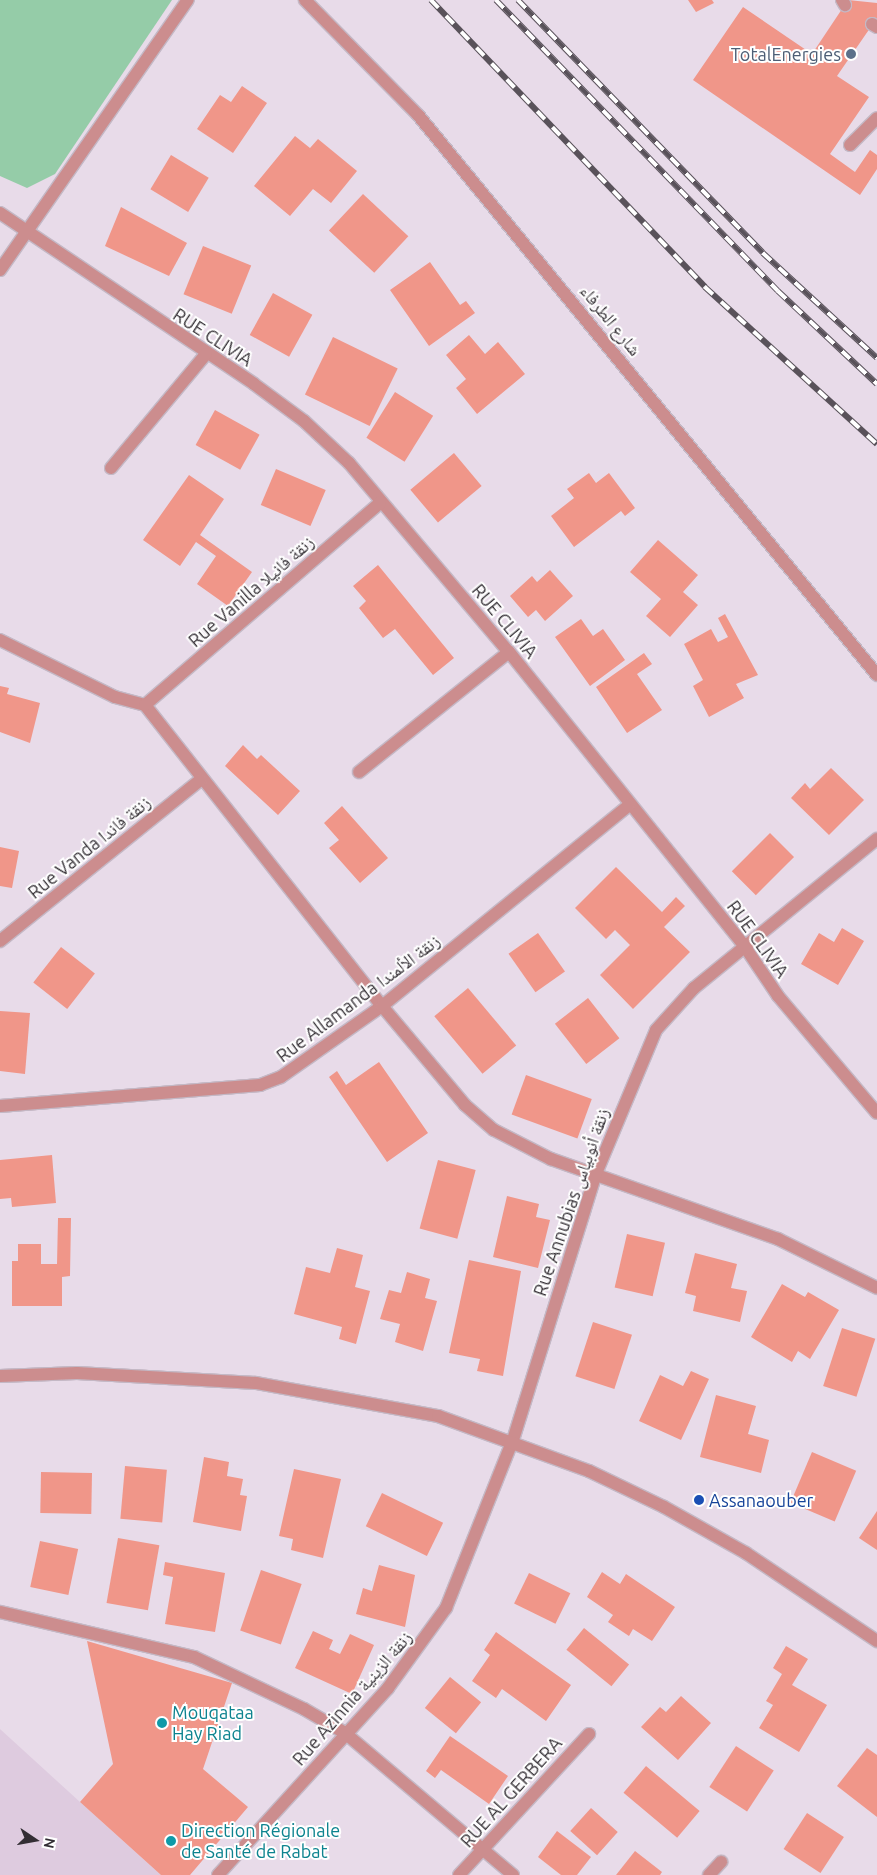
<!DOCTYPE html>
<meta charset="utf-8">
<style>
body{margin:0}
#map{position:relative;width:877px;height:1875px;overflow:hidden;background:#e8dbe9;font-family:Ubuntu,"Noto Naskh Arabic",sans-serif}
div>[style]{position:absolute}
.built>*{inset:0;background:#decbdf}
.green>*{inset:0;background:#95cca8}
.building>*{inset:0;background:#f09689;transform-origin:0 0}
.roads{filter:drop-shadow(1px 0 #c4b8c5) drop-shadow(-1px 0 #c4b8c5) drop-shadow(0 1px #c4b8c5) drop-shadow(0 -1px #c4b8c5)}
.service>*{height:12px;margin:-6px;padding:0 6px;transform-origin:6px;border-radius:6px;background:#cc8d8e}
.minor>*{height:12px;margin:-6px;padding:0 6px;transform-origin:6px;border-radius:6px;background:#cc8d8e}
.tertiary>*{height:12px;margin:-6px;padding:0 6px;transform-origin:6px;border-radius:6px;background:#cc8d8e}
.rail>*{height:5.5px;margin-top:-2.75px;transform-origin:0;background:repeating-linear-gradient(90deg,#fff 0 11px,#59525a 0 22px);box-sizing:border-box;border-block:1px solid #59525a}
.dots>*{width:14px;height:14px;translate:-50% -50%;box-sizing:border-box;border:2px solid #fff;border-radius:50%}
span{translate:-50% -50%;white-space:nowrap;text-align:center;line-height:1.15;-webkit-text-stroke:4px #fff;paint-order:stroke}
.service-label{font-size:18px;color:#4e5e75}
.right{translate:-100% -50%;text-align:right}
.street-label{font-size:18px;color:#332e34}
.transit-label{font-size:18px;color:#164399}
.left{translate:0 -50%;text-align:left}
.culture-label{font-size:18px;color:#0d838f}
.north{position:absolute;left:10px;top:1815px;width:50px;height:50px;-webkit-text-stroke:4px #fff;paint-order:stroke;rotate:102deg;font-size:14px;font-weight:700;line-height:20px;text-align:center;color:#332e34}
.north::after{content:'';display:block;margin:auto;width:18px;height:22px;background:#332e34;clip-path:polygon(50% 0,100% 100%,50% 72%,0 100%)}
</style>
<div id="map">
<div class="built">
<i style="clip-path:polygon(0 1729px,80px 1802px,161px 1875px,0 1875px)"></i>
</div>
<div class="green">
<i style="clip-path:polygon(0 0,172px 0,55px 174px,27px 188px,0 176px)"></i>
</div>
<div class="building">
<i style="clip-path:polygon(688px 0,712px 0,714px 3px,696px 12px)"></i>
<i style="clip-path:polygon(848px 0,877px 3px,877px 18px,837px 76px,869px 97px,830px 154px,855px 172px,870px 150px,877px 155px,877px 169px,860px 195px,693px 80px,743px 7px,812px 54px)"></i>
<i style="clip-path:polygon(242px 86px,267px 103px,233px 153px,197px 129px,220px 95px,231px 102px)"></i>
<i style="clip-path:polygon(295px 136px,310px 148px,318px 139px,357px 171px,331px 203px,313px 189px,290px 216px,254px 186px)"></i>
<i style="left:171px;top:155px;width:44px;height:40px;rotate:31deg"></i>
<i style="left:363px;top:194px;width:62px;height:50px;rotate:43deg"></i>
<i style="clip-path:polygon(121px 207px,187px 243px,169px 276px,105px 246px)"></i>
<i style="left:203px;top:246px;width:52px;height:52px;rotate:22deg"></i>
<i style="clip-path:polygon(430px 262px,460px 305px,466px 301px,475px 313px,429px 346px,390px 290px)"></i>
<i style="left:273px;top:293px;width:45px;height:48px;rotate:29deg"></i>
<i style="clip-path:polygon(469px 335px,485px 354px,498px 342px,525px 374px,477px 414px,456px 388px,466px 379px,446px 355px)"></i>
<i style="left:333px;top:337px;width:72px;height:64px;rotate:26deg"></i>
<i style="left:395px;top:392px;width:45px;height:54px;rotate:32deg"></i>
<i style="left:215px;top:410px;width:51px;height:40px;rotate:29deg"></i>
<i style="left:454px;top:453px;width:43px;height:57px;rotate:50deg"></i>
<i style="left:276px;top:469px;width:54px;height:39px;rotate:23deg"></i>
<i style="clip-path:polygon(589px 473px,596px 483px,609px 473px,635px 508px,625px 516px,621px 511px,574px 547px,551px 516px,574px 498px,567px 489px)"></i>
<i style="clip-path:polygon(189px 475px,224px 499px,200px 535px,252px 572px,228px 606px,197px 584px,216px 556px,196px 542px,180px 566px,143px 540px)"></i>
<i style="clip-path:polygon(658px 540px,698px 575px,683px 592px,698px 605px,670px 637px,646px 616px,661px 599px,630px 572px)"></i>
<i style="clip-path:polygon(378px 565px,454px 658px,433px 675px,395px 629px,383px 638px,359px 608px,366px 601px,353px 586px)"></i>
<i style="clip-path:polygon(550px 570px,573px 596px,545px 621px,536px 610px,528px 617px,510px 596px,532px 576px,537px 582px)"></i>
<i style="clip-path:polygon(725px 614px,758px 675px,736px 684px,744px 698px,709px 717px,693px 686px,703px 680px,684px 644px,711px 629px,718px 642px,728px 637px,718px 618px)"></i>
<i style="clip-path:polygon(581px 619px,593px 636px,603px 629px,625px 660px,590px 686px,555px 637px)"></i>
<i style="clip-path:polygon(644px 653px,652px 664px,637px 674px,662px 710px,627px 733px,596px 687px)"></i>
<i style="clip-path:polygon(0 686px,9px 688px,7px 694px,40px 703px,30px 743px,0 732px)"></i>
<i style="clip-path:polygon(243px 745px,257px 759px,261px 755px,300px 791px,278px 815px,225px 766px)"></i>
<i style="clip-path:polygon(831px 768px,864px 800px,829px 835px,791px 798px,805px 783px,810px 789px)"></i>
<i style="clip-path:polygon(342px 806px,388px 858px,360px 883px,329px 848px,339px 840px,324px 823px)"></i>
<i style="left:770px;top:833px;width:34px;height:54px;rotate:45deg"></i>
<i style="clip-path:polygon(0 847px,19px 851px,12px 888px,0 886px)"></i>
<i style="clip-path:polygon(616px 867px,662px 912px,676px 897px,685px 906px,664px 927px,690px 952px,633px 1009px,600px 975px,630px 945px,615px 930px,606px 939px,575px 908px)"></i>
<i style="clip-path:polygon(842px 928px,864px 941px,838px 985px,801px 964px,819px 933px,834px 942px)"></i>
<i style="left:538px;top:933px;width:47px;height:36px;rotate:55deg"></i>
<i style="left:61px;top:947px;width:43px;height:45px;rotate:38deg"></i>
<i style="left:468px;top:988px;width:75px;height:44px;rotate:50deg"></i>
<i style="left:588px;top:998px;width:51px;height:42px;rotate:52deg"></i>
<i style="clip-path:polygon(0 1011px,30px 1013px,25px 1074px,0 1071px)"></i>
<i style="clip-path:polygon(379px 1062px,428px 1133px,387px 1162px,329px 1077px,337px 1071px,346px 1085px)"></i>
<i style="left:526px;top:1075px;width:70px;height:42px;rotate:20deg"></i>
<i style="clip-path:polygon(52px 1155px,56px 1203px,12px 1207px,11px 1198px,0 1199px,0 1160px)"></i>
<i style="left:438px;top:1160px;width:39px;height:71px;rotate:15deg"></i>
<i style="clip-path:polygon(507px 1196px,539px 1204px,536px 1217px,550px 1220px,538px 1268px,493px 1257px)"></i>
<i style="clip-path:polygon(58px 1218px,71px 1218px,70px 1276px,62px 1277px,62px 1306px,12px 1306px,12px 1261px,18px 1261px,18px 1244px,41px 1244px,41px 1264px,57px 1264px)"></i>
<i style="left:627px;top:1234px;width:39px;height:55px;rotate:13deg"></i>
<i style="clip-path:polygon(337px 1248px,363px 1255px,355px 1287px,370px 1291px,356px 1344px,339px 1339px,342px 1327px,294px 1314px,306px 1267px,330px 1273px)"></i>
<i style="clip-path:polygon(695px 1253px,737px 1264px,731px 1288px,747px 1291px,740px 1322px,693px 1311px,696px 1296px,685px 1293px)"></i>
<i style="clip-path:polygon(469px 1260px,521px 1271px,503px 1376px,477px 1371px,480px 1359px,449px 1353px)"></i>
<i style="clip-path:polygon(407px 1272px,430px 1279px,425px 1298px,437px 1301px,423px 1351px,395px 1342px,400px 1324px,380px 1319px,389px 1290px,401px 1293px)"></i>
<i style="clip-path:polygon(782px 1284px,805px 1297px,808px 1292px,839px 1310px,810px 1359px,798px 1351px,792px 1362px,751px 1337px)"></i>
<i style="left:593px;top:1322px;width:41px;height:57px;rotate:18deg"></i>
<i style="left:842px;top:1328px;width:35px;height:61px;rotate:18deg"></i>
<i style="clip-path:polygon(691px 1371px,709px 1379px,681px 1440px,639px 1421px,660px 1375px,683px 1386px)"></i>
<i style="clip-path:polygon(716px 1395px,756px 1406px,748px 1434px,769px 1440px,761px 1473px,700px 1457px)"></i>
<i style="left:812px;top:1452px;width:48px;height:55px;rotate:23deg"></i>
<i style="clip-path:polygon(204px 1457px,229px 1462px,227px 1476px,243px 1479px,240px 1495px,247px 1496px,241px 1531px,193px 1522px)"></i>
<i style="left:125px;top:1466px;width:42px;height:53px;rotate:5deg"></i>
<i style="clip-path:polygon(294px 1469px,341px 1479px,323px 1558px,291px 1550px,293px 1539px,279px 1536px)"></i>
<i style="left:41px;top:1472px;width:51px;height:41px;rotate:1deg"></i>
<i style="left:382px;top:1493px;width:68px;height:37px;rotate:26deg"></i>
<i style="clip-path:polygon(877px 1511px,877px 1550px,859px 1538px)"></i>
<i style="left:118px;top:1538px;width:42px;height:66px;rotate:10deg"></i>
<i style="left:40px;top:1541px;width:39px;height:47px;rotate:12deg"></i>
<i style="clip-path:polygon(165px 1562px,225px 1573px,215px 1632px,165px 1624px,173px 1577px,163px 1575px)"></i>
<i style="clip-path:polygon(379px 1565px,415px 1575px,405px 1627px,356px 1614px,363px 1588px,372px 1591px)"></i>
<i style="left:261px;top:1570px;width:43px;height:64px;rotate:19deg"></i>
<i style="clip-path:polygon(602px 1572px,620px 1584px,626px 1574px,675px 1607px,652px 1641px,633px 1629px,629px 1636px,608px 1622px,613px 1615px,587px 1597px)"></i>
<i style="left:529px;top:1573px;width:46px;height:34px;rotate:26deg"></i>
<i style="left:584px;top:1628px;width:58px;height:28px;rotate:39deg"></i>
<i style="clip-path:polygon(313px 1631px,333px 1640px,329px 1649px,340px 1654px,350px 1634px,374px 1645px,352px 1694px,295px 1668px)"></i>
<i style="clip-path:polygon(496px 1632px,571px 1685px,546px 1721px,502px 1689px,496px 1698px,472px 1681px,490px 1655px,484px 1650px)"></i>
<i style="clip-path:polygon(87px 1641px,232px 1683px,203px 1769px,248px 1807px,190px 1875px,161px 1875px,80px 1802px,113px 1764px)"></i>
<i style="clip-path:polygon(786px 1646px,808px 1659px,792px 1685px,827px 1705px,799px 1752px,759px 1728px,773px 1705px,766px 1701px,782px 1674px,773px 1668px)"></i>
<i style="left:450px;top:1677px;width:40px;height:40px;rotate:39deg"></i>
<i style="clip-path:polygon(681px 1696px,711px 1723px,678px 1760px,641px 1727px,660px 1707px,666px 1712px)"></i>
<i style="clip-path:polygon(450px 1736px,508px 1776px,489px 1804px,441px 1770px,435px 1778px,426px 1771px)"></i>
<i style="left:736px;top:1746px;width:45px;height:49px;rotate:33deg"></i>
<i style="clip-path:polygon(867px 1748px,877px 1755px,877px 1817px,837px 1786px)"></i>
<i style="left:646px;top:1766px;width:70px;height:35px;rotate:40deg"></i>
<i style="left:591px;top:1808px;width:36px;height:31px;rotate:42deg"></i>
<i style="left:807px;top:1813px;width:44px;height:43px;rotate:33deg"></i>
<i style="clip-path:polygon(557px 1831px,591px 1857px,577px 1875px,561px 1875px,538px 1857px)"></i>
<i style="clip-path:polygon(635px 1851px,662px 1872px,660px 1875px,616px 1875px)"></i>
</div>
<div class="roads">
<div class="service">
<i style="left:842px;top:0;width:6px;rotate:59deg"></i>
<i style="left:872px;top:24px;width:6px;rotate:31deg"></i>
<i style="left:850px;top:145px;width:38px;rotate:-45deg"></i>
</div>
<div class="minor">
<i style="left:0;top:213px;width:306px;rotate:33.9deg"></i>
<i style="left:254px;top:384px;width:62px;rotate:36.5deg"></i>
<i style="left:304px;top:421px;width:62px;rotate:43deg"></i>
<i style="left:349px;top:463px;width:248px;rotate:49.8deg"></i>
<i style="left:509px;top:652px;width:378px;rotate:51.3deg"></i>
<i style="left:745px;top:947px;width:59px;rotate:56deg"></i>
<i style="left:778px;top:996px;width:153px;rotate:49.8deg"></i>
<i style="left:0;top:270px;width:329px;rotate:-55.2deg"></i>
<i style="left:111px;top:468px;width:148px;rotate:-50.2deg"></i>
<i style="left:0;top:640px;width:128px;rotate:26.4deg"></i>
<i style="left:115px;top:697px;width:31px;rotate:15deg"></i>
<i style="left:145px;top:705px;width:383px;rotate:51.8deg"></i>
<i style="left:382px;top:1006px;width:129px;rotate:50deg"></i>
<i style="left:465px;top:1105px;width:38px;rotate:41deg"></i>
<i style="left:494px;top:1130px;width:64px;rotate:27deg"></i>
<i style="left:551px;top:1159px;width:241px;rotate:19.4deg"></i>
<i style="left:778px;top:1239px;width:110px;rotate:26.3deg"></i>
<i style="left:145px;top:705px;width:310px;rotate:-40.7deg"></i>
<i style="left:359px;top:772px;width:192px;rotate:-38.7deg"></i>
<i style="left:0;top:941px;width:257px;rotate:-38.8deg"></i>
<i style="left:0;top:1106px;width:261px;rotate:-4.6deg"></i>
<i style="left:260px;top:1085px;width:22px;rotate:-21deg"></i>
<i style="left:281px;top:1077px;width:123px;rotate:-35.1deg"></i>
<i style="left:382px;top:1006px;width:318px;rotate:-39.1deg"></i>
<i style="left:0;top:1612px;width:199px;rotate:13.1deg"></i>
<i style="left:194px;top:1657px;width:122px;rotate:25.3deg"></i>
<i style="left:304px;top:1709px;width:48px;rotate:30.3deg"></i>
<i style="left:345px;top:1733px;width:220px;rotate:40.2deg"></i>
<i style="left:218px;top:1875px;width:253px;rotate:-47.7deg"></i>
<i style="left:388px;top:1688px;width:99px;rotate:-54.1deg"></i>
<i style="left:446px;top:1608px;width:181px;rotate:-68.3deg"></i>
<i style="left:513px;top:1440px;width:276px;rotate:-72.7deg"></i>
<i style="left:595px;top:1176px;width:158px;rotate:-67.3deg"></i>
<i style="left:656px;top:1030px;width:57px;rotate:-47.9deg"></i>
<i style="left:694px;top:988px;width:236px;rotate:-39.2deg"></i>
<i style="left:459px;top:1875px;width:192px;rotate:-47.3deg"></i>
<i style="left:709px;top:1875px;width:18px;rotate:-47deg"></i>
</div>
<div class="tertiary">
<i style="left:305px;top:0;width:161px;rotate:45.5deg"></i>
<i style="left:418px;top:115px;width:724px;rotate:50.66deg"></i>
<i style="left:0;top:1376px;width:77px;rotate:-2.2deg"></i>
<i style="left:77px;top:1373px;width:179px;rotate:3.2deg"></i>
<i style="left:256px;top:1383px;width:185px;rotate:10.3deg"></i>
<i style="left:438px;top:1416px;width:161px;rotate:20deg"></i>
<i style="left:589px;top:1471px;width:83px;rotate:25.6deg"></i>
<i style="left:664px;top:1507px;width:94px;rotate:29.3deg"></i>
<i style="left:746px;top:1553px;width:158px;rotate:33.9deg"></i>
</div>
</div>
<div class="rail">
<i style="left:431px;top:0;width:397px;rotate:46.3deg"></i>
<i style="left:705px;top:287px;width:233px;rotate:42.4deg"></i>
<i style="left:496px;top:0;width:405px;rotate:45.9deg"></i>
<i style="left:778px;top:291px;width:136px;rotate:43.2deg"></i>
<i style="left:518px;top:0;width:352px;rotate:45.9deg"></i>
<i style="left:763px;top:253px;width:155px;rotate:42.6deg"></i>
</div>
<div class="dots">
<i style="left:851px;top:54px;background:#5c6f8a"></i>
<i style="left:699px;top:1500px;background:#1a4fb4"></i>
<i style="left:162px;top:1723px;background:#0f9aa8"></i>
<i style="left:171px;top:1841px;background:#0f9aa8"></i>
</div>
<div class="service-label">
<span class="right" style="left:841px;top:54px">TotalEnergies</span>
</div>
<div class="street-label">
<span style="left:611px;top:320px;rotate:51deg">شارع الطرفاء</span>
<span style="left:213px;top:337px;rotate:33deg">RUE CLIVIA</span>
<span style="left:251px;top:591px;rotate:-41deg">Rue Vanilla زنقة فانيلا</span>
<span style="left:505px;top:621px;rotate:50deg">RUE CLIVIA</span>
<span style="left:89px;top:847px;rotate:-39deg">Rue Vanda زنقة فاندا</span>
<span style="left:758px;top:939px;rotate:54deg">RUE CLIVIA</span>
<span style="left:358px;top:998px;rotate:-37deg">Rue Allamanda زنقة الألمندا</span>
<span style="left:571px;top:1202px;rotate:-71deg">Rue Annubias زنقة أنوبياس</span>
<span style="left:352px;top:1698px;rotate:-49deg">Rue Azinnia زنقة الزينية</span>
<span style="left:511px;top:1792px;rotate:-48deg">RUE AL GERBERA</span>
</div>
<div class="transit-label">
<span class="left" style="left:709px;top:1500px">Assanaouber</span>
</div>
<div class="culture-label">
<span class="left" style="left:172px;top:1723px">Mouqataa<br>Hay Riad</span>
<span class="left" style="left:181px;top:1841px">Direction Régionale<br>de Santé de Rabat</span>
</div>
<div class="north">N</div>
</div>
